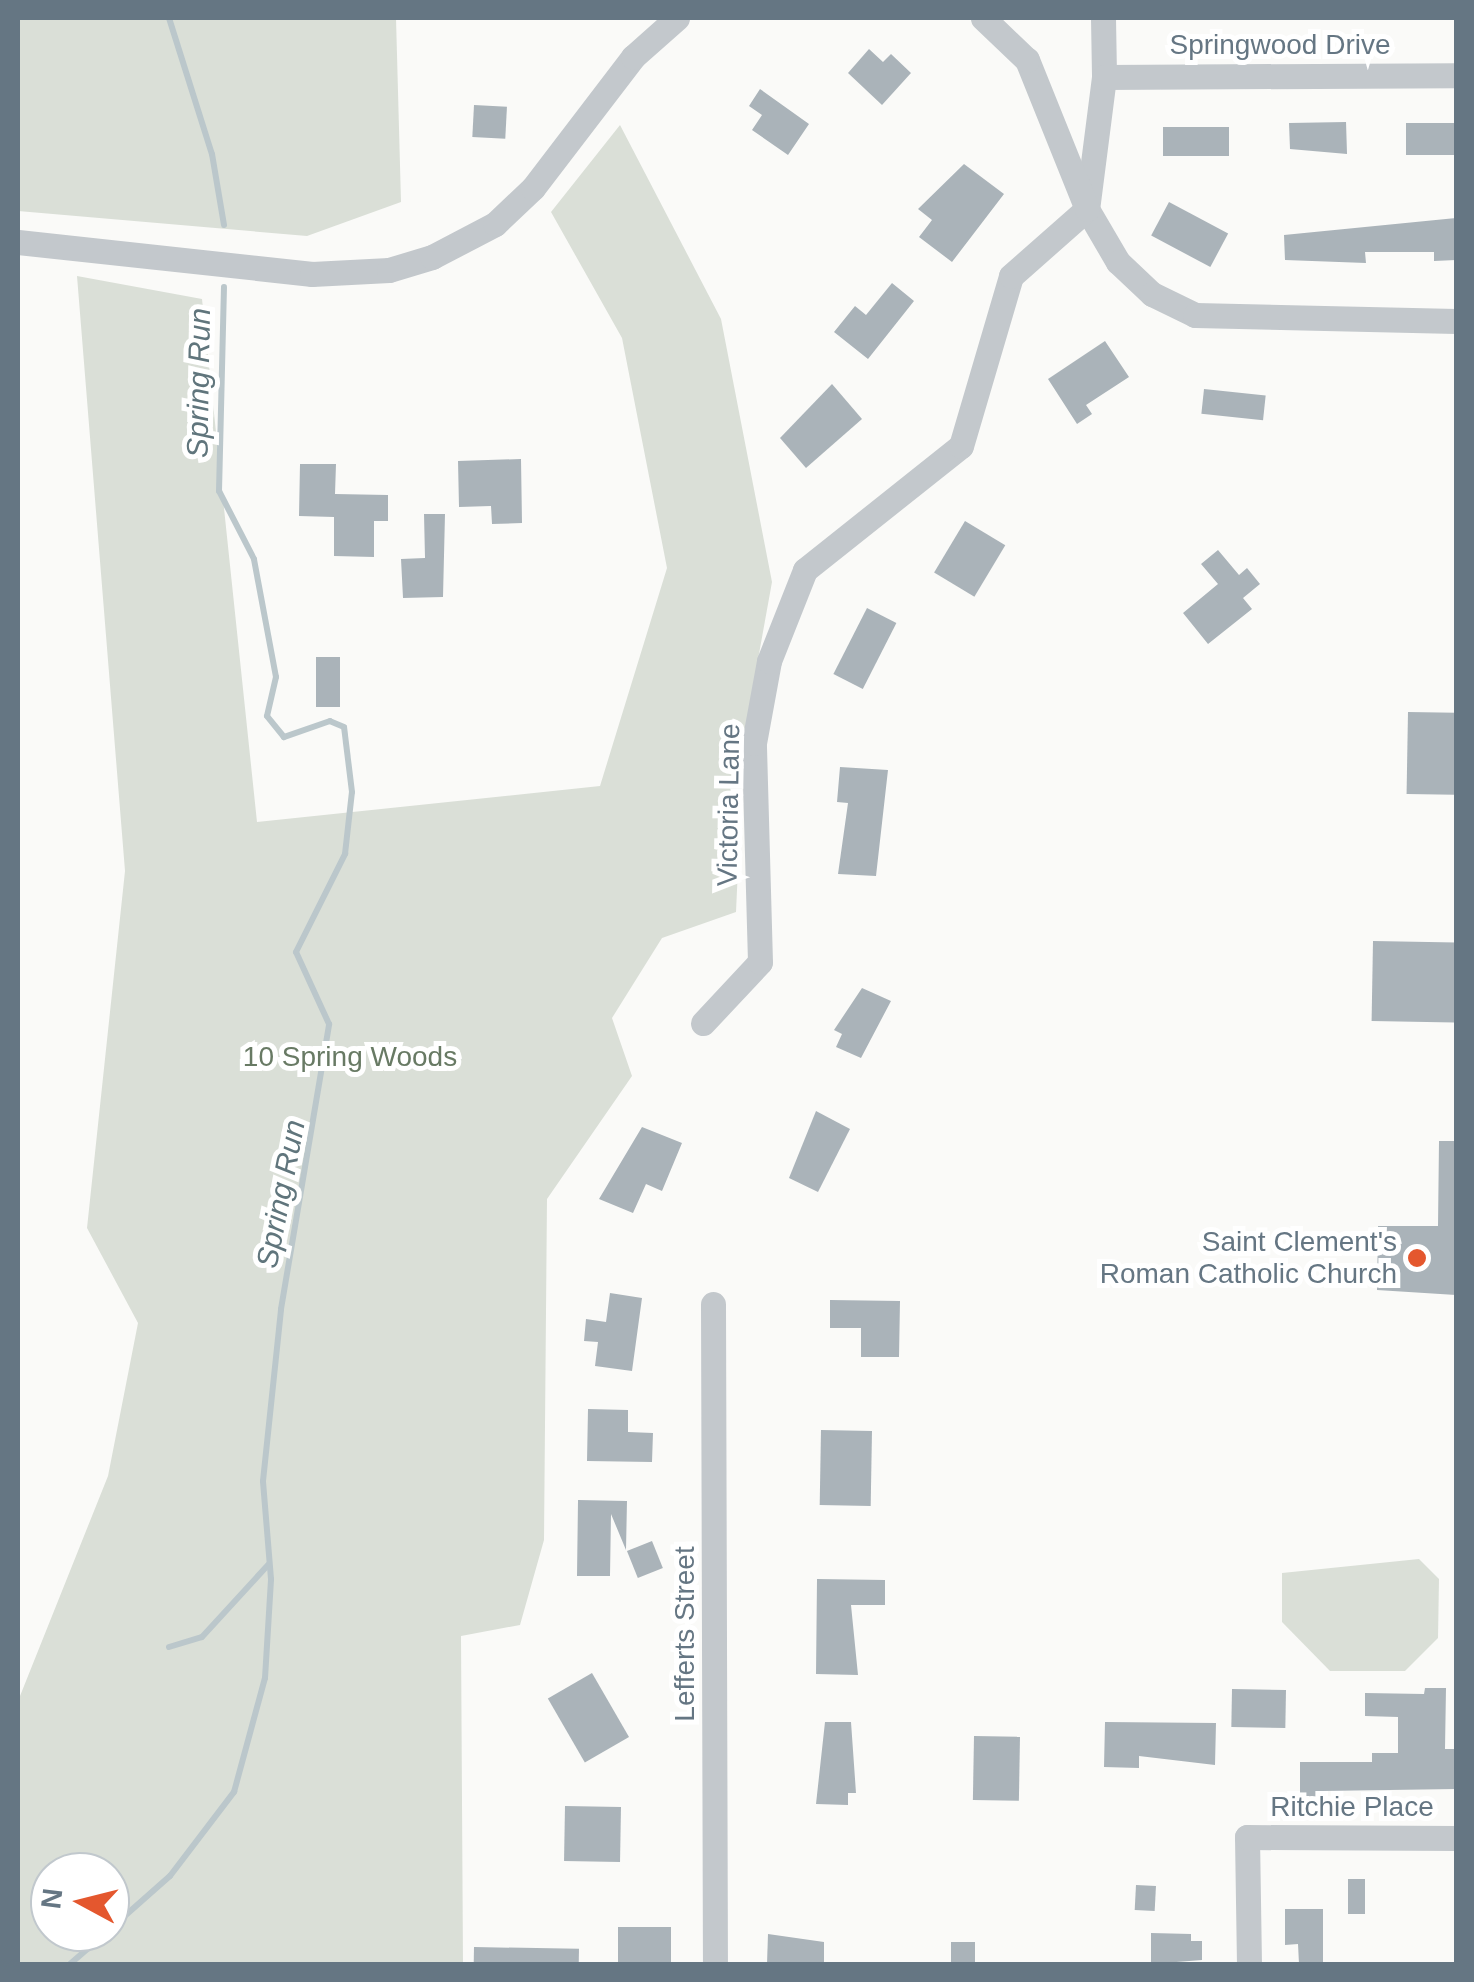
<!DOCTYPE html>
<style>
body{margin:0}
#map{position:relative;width:1474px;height:1982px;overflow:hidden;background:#fafaf8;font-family:Helvetica,sans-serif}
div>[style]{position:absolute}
.green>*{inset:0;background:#dadfd7}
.stream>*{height:6px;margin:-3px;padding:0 3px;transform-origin:3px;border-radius:3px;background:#bbc7cb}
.building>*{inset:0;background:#aab3b9;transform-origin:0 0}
.street>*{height:25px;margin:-12.5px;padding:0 12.5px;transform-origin:12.5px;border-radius:12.5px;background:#c3c8cc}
.dots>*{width:28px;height:28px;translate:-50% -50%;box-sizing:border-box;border:5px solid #fff;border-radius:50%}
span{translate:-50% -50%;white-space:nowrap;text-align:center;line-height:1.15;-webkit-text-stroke:10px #fff;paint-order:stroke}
.street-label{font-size:28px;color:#657683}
.park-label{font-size:28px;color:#687a64}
.poi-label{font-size:28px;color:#657683}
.right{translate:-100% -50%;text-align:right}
.water-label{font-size:30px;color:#60757c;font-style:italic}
.frame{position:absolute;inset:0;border:20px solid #657683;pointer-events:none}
.north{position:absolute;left:30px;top:1852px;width:100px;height:100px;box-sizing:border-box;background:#fff;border:2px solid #c1c8cd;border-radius:50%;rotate:277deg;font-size:28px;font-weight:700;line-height:40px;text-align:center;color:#657683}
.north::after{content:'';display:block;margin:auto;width:35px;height:45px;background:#e4572e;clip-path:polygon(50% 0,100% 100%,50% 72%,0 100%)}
</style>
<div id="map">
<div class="green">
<i style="clip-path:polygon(18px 18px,396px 18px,401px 202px,307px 236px,18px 211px)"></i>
<i style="clip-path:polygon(evenodd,620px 125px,721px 319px,772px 582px,744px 737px,736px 912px,662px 938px,612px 1018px,632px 1076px,547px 1199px,544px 1540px,520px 1625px,461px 1636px,463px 1964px,18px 1964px,18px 1701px,108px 1476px,138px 1323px,87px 1228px,125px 871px,77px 276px,202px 299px,257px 822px,600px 786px,667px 568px,622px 338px,551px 212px,620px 125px,50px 1872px,110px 1872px,110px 1932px,50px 1932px,50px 1872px)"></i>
<i style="clip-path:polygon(1419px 1559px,1439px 1579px,1438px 1638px,1405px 1671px,1330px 1671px,1282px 1622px,1282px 1573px)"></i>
</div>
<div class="stream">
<i style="left:169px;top:18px;width:143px;rotate:72.5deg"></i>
<i style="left:212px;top:154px;width:72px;rotate:80.4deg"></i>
<i style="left:169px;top:1647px;width:34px;rotate:-17deg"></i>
<i style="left:202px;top:1637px;width:98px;rotate:-47.5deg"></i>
<i style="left:110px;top:1929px;width:80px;rotate:-41.5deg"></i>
<i style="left:170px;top:1876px;width:106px;rotate:-52.7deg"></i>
<i style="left:234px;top:1792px;width:118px;rotate:-74.8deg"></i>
<i style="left:265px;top:1678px;width:99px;rotate:-86.5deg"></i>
<i style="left:271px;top:1579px;width:98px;rotate:-94.7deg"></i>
<i style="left:263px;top:1481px;width:173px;rotate:-84deg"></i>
<i style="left:281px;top:1309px;width:289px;rotate:-80.4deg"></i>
<i style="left:329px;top:1024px;width:79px;rotate:-114.6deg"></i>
<i style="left:296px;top:952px;width:110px;rotate:-63.4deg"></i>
<i style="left:345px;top:854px;width:62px;rotate:-83.6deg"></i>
<i style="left:352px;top:792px;width:65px;rotate:-97deg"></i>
<i style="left:344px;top:727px;width:15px;rotate:-157deg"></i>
<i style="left:330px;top:721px;width:49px;rotate:160.8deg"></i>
<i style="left:284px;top:737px;width:27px;rotate:-129deg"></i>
<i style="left:267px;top:716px;width:40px;rotate:-77deg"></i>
<i style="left:276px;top:677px;width:120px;rotate:-100.6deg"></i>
<i style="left:254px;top:559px;width:76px;rotate:-117.2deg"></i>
<i style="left:219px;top:491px;width:204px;rotate:-88.6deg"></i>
<i style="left:70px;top:1964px;width:49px;rotate:-40.9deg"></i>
</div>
<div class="building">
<i style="clip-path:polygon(869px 49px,883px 62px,891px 54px,911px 73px,882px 105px,848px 73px)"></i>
<i style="clip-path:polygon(760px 89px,809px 124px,788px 155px,752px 130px,762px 115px,749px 106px)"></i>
<i style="left:474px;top:105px;width:33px;height:32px;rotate:3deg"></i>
<i style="clip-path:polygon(1346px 122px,1347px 154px,1290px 149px,1289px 123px)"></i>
<i style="left:1456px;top:123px;width:32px;height:50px;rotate:90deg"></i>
<i style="left:1163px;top:127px;width:66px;height:29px"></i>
<i style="clip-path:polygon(964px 164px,1004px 194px,952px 262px,919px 237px,932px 220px,918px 209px)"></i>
<i style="left:1169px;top:202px;width:67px;height:38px;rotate:28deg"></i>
<i style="clip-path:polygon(1456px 218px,1456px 260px,1434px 261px,1434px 252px,1365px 252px,1366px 263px,1285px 260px,1284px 235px)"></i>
<i style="clip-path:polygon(892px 283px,914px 301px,868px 359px,834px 332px,855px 306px,866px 315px)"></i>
<i style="clip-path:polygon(1105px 341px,1129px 377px,1086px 405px,1092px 414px,1077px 424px,1048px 379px)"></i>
<i style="clip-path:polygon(832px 384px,862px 419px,806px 468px,780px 438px)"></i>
<i style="left:1204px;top:389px;width:62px;height:25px;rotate:6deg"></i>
<i style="clip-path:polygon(521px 459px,522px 523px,492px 524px,491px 506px,459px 507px,458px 461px)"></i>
<i style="clip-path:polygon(300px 464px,336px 464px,335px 494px,388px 495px,388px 521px,374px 521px,374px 557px,334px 556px,334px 517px,299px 516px)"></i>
<i style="clip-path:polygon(424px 514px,445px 514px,443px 597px,403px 598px,401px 559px,425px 558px)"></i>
<i style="left:965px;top:521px;width:47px;height:60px;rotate:31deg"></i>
<i style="clip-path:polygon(1218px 550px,1239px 575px,1247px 568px,1260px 584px,1243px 598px,1252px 609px,1208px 644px,1183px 613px,1218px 584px,1201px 564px)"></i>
<i style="left:867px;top:608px;width:33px;height:74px;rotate:27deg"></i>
<i style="left:316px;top:657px;width:24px;height:50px"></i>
<i style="left:1408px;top:712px;width:48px;height:82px;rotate:1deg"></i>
<i style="clip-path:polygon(840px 767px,888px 770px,876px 876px,838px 874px,848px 803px,837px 802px)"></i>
<i style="left:1373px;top:941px;width:83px;height:80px;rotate:1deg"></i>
<i style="clip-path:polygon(862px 988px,891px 1001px,861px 1058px,836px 1047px,842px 1034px,834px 1030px)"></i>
<i style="clip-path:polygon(816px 1111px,850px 1129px,818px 1192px,789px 1178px)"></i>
<i style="clip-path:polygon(642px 1127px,682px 1143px,662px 1191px,646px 1184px,633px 1213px,599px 1199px)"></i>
<i style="clip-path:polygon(1439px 1141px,1456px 1141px,1456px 1295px,1377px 1290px,1378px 1226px,1438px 1226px)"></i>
<i style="clip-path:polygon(610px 1293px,642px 1298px,632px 1371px,595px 1366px,598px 1342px,584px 1341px,586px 1319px,606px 1322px)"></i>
<i style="clip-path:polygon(830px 1300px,900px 1301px,899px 1357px,861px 1357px,861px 1328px,830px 1328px)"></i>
<i style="clip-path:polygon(588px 1409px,628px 1410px,628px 1432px,653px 1433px,652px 1462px,587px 1461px)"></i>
<i style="left:821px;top:1430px;width:51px;height:75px;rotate:1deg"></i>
<i style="clip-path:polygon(578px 1500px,627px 1501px,626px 1550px,611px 1514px,610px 1576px,577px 1576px)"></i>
<i style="left:652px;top:1541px;width:29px;height:27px;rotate:68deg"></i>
<i style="clip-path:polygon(817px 1579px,885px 1580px,885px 1605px,851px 1605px,858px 1675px,816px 1674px)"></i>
<i style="left:592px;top:1673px;width:74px;height:51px;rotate:60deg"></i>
<i style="clip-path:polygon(1425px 1688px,1446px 1688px,1445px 1749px,1456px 1749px,1456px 1789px,1322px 1791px,1322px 1799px,1300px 1799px,1300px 1762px,1372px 1762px,1372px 1753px,1398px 1753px,1398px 1717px,1365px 1716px,1365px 1693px,1424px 1694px)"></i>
<i style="left:1232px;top:1689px;width:54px;height:38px;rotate:1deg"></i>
<i style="clip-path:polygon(825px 1722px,851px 1722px,856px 1793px,848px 1793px,848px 1805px,816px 1804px)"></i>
<i style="clip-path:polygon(1105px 1722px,1216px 1723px,1215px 1765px,1139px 1756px,1139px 1768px,1104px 1767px)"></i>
<i style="left:974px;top:1736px;width:46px;height:64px;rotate:1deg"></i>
<i style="left:565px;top:1806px;width:56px;height:55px;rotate:1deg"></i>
<i style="left:1348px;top:1879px;width:17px;height:35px"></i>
<i style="left:1136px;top:1885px;width:20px;height:25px;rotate:3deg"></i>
<i style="clip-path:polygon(1285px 1909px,1323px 1909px,1323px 1964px,1299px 1964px,1298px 1944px,1285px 1945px)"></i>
<i style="left:618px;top:1927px;width:53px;height:37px"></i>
<i style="clip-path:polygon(1151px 1933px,1191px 1934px,1191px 1941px,1202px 1941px,1202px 1960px,1151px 1964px)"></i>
<i style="clip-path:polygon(768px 1934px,824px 1942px,824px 1964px,767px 1964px)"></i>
<i style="left:951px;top:1942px;width:24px;height:22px"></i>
<i style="left:474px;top:1947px;width:105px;height:17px;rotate:1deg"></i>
</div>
<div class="street">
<i style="left:1103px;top:18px;width:59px;rotate:89deg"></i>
<i style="left:1104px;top:77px;width:133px;rotate:97.3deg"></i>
<i style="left:1087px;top:209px;width:61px;rotate:59.7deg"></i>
<i style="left:1118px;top:262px;width:47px;rotate:43.3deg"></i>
<i style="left:1152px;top:294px;width:48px;rotate:26deg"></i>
<i style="left:1195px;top:315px;width:261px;rotate:1.3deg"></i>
<i style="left:1104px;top:77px;width:352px;rotate:-0.3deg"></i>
<i style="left:18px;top:242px;width:296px;rotate:6.2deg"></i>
<i style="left:312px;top:274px;width:77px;rotate:-3deg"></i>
<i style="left:389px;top:270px;width:45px;rotate:-16.8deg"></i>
<i style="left:432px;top:257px;width:71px;rotate:-27.6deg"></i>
<i style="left:495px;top:224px;width:52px;rotate:-43.5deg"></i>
<i style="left:533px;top:188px;width:165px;rotate:-52.6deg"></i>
<i style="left:633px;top:57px;width:59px;rotate:-41.6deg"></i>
<i style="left:703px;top:1023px;width:83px;rotate:-46.9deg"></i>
<i style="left:760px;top:962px;width:219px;rotate:-91.6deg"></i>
<i style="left:754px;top:743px;width:83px;rotate:-79.6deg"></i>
<i style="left:769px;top:661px;width:98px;rotate:-68.4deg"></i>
<i style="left:805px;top:570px;width:199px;rotate:-38.5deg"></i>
<i style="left:961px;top:446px;width:177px;rotate:-73.6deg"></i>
<i style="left:1011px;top:276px;width:101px;rotate:-41.4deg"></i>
<i style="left:1087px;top:209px;width:161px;rotate:-111.9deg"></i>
<i style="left:1027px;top:60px;width:61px;rotate:-136.3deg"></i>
<i style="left:713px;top:1304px;width:660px;rotate:89.83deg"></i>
<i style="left:1249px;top:1964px;width:127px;rotate:-90.9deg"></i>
<i style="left:1247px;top:1837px;width:209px;rotate:0.3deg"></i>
</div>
<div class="dots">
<i style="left:1417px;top:1258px;background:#e4572e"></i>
</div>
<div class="street-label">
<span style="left:1280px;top:45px">Springwood Drive</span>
<span style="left:729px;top:805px;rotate:-89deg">Victoria Lane</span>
<span style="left:685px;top:1634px;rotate:-90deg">Lefferts Street</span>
<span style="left:1352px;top:1807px">Ritchie Place</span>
</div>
<div class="park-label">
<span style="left:350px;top:1057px">10 Spring Woods</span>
</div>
<div class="poi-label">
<span class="right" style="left:1397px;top:1258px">Saint Clement's<br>Roman Catholic Church</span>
</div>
<div class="water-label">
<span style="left:199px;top:383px;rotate:-89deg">Spring Run</span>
<span style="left:281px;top:1194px;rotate:-79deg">Spring Run</span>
</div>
<div class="frame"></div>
<div class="north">N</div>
</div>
